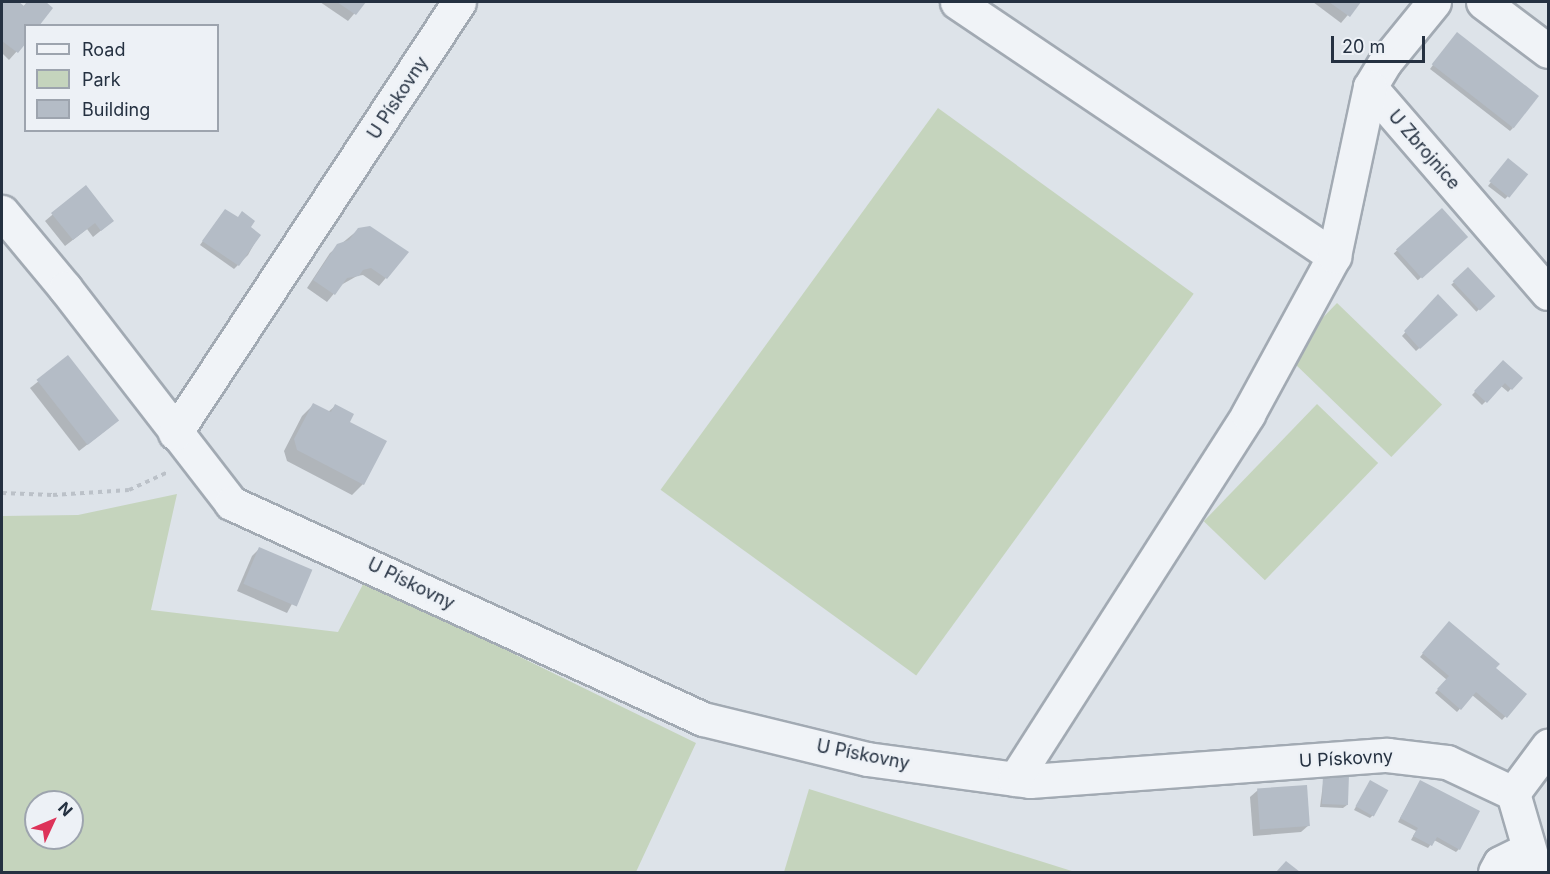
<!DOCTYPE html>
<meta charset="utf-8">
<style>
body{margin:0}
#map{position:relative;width:1550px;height:874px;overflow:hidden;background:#dde3e9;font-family:Inter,sans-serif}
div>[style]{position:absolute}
.green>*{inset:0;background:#c5d4bd;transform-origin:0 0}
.shadow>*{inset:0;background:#0003;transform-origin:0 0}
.building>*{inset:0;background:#b4bcc6;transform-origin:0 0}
.path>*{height:4px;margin-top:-2px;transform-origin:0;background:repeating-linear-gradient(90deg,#bbc1c8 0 4.5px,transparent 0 9px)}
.roads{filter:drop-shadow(2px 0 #a2aab3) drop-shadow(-2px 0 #a2aab3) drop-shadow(0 2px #a2aab3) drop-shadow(0 -2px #a2aab3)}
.minor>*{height:33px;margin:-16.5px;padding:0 16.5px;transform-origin:16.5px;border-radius:16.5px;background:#f0f3f7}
span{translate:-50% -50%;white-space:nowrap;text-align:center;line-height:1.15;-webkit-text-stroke:4.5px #edf1f6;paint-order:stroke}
.street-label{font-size:18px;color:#253141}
.frame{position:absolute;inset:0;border:3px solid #253141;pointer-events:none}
.legend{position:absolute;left:24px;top:24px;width:195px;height:108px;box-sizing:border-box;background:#edf1f6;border:2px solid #9da4ae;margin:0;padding:8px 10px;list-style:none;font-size:18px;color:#253141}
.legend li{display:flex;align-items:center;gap:12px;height:30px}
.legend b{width:30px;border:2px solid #9da4ae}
.north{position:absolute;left:24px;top:790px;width:60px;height:60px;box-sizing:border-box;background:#edf1f6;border:2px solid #9da4ae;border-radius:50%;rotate:46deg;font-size:16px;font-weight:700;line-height:24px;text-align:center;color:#253141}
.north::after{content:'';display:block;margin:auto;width:21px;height:27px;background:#dd3359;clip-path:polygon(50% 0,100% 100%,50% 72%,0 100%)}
.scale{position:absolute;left:1331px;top:36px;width:94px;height:27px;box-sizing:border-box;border:3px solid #253141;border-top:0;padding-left:8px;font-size:18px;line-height:21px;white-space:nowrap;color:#253141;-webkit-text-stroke:4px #edf1f6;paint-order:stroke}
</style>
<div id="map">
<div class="green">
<i style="left:938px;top:108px;width:316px;height:472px;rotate:36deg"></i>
<i style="left:1337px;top:303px;width:146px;height:73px;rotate:44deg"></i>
<i style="left:1317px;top:404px;width:85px;height:163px;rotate:44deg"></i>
<i style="clip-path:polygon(evenodd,177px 494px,151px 610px,338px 632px,370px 571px,510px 652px,696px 743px,636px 872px,2px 872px,2px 516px,78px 515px,177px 494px,36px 802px,72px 802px,72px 838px,36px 838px,36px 802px)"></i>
<i style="clip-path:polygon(809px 789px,1075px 872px,784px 872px)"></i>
</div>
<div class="shadow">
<i style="clip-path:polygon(2px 2px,16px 2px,23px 7px,27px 2px,43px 2px,51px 8px,26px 26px,26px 41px,9px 60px,2px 53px)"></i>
<i style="clip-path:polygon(320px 2px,364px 2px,348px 21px)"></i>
<i style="clip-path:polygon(1313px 2px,1359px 2px,1341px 23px)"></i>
<i style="clip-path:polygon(1454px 37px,1513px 128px,1510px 131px,1430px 69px)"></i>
<i style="clip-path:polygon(1505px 164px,1508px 196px,1505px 199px,1488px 186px)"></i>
<i style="clip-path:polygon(85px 187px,104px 228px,93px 237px,87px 229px,65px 246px,45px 221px)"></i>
<i style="left:1442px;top:210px;width:36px;height:65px;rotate:48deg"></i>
<i style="clip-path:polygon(222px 214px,259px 235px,248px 255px,234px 269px,200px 245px)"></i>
<i style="clip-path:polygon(358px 230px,407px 253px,379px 286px,363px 275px,357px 276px,341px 285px,327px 302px,307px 288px,330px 253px)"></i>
<i style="left:1468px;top:269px;width:37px;height:23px;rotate:47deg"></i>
<i style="clip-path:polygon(1438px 296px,1456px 315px,1416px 351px,1402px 336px)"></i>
<i style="clip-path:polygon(68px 358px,110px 427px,79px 451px,30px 388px)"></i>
<i style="clip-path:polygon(1503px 362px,1521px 378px,1508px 392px,1501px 386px,1482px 405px,1472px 395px)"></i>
<i style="clip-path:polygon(313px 405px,328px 412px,335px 406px,348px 423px,385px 442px,363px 484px,352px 495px,287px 461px,284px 451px,302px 416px)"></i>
<i style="clip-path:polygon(259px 549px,310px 571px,287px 613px,237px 591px,252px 556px)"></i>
<i style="clip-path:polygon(1446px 626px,1525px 695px,1502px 720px,1472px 695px,1457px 712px,1435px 693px,1447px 680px,1420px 657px)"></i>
<i style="clip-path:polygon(1324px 776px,1347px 805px,1343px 808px,1320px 807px)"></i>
<i style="clip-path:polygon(1370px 782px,1373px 815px,1370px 818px,1354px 810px)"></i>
<i style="clip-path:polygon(1420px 782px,1459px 849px,1456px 852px,1434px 840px,1428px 848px,1411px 840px,1416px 831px,1398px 822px)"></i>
<i style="clip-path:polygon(1258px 790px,1309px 825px,1301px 832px,1253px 836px,1250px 797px)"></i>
</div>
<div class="building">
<i style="clip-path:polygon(2px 2px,19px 2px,24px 6px,27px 2px,46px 2px,53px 8px,39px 26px,26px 26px,26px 43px,18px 53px,2px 41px)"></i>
<i style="clip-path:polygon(337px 2px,366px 2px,356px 15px)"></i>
<i style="clip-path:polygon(1329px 2px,1361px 2px,1350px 17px)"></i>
<i style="left:1457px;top:32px;width:104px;height:41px;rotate:38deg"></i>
<i style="left:1508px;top:158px;width:26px;height:30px;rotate:39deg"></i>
<i style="clip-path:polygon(86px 185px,114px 221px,101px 231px,95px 223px,73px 240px,51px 213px)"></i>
<i style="left:1442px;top:208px;width:39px;height:62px;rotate:48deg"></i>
<i style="clip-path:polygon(225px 209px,238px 217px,242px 211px,255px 221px,251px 227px,261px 235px,239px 266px,202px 241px)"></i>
<i style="clip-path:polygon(370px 226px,409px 252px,387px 279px,371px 268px,363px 270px,359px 276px,347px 278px,335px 295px,313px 280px,337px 244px,349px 240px,358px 228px)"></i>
<i style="left:1468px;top:267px;width:40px;height:21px;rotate:47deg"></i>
<i style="clip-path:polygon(1438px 294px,1458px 315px,1420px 349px,1404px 331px)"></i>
<i style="left:68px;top:355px;width:83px;height:40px;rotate:52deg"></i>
<i style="clip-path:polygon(1503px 360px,1523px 378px,1512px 390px,1505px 383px,1487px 403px,1474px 391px)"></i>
<i style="clip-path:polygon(313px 403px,331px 412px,335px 404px,354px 414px,350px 422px,387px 441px,364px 485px,297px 450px,294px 439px)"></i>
<i style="left:259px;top:547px;width:58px;height:40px;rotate:23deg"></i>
<i style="clip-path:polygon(1449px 621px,1500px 664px,1496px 668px,1527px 694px,1507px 718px,1476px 692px,1461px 710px,1437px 689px,1449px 676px,1422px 653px)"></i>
<i style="left:1323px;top:774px;width:26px;height:30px;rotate:2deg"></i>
<i style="left:1370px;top:780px;width:21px;height:30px;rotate:29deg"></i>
<i style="clip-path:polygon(1420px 780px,1480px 811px,1460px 850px,1437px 837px,1432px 846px,1413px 836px,1418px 828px,1400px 818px)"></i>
<i style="left:1307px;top:785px;width:41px;height:50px;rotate:86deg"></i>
<i style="clip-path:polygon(1286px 861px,1300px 872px,1276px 872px)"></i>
</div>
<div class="path">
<i style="left:2px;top:493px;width:51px;rotate:2.2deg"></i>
<i style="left:53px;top:495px;width:76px;rotate:-3.8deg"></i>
<i style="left:129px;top:490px;width:43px;rotate:-24.8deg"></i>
</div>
<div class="roads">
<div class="minor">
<i style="left:957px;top:2px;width:455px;rotate:34deg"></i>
<i style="left:1434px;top:2px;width:77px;rotate:129.2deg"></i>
<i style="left:1385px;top:62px;width:29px;rotate:121deg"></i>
<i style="left:1370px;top:87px;width:272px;rotate:49.2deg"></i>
<i style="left:1483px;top:2px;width:81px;rotate:37deg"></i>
<i style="left:2px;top:212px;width:99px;rotate:50.3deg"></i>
<i style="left:65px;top:288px;width:272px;rotate:52.3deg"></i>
<i style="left:231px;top:503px;width:519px;rotate:24.59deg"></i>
<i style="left:703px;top:719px;width:169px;rotate:13.7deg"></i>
<i style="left:867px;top:759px;width:164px;rotate:7.7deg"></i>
<i style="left:1030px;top:781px;width:358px;rotate:-4.2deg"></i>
<i style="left:1387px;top:755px;width:60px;rotate:6.7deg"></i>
<i style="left:1447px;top:762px;width:73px;rotate:25.2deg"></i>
<i style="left:175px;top:433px;width:516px;rotate:-56.62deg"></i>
<i style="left:1015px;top:779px;width:433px;rotate:-57.4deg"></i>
<i style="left:1248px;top:414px;width:180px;rotate:-61.4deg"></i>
<i style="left:1334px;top:256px;width:173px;rotate:-78deg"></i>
<i style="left:1513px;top:793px;width:82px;rotate:73.8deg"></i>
<i style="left:1513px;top:793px;width:59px;rotate:-53.3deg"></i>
<i style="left:1495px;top:872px;width:10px;rotate:-61deg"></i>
<i style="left:1500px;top:863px;width:30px;rotate:-26deg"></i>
</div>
</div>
<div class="street-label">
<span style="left:398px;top:98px;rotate:-57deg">U Pískovny</span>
<span style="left:1424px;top:150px;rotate:49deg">U Zbrojnice</span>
<span style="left:411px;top:584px;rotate:26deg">U Pískovny</span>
<span style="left:863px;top:755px;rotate:11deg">U Pískovny</span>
<span style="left:1346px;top:759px;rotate:-3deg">U Pískovny</span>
</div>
<div class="frame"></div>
<ul class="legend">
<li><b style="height:8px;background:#f0f3f7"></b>Road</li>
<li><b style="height:16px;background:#c5d4bd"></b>Park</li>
<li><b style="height:16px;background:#b4bcc6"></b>Building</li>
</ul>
<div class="north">N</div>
<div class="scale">20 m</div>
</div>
